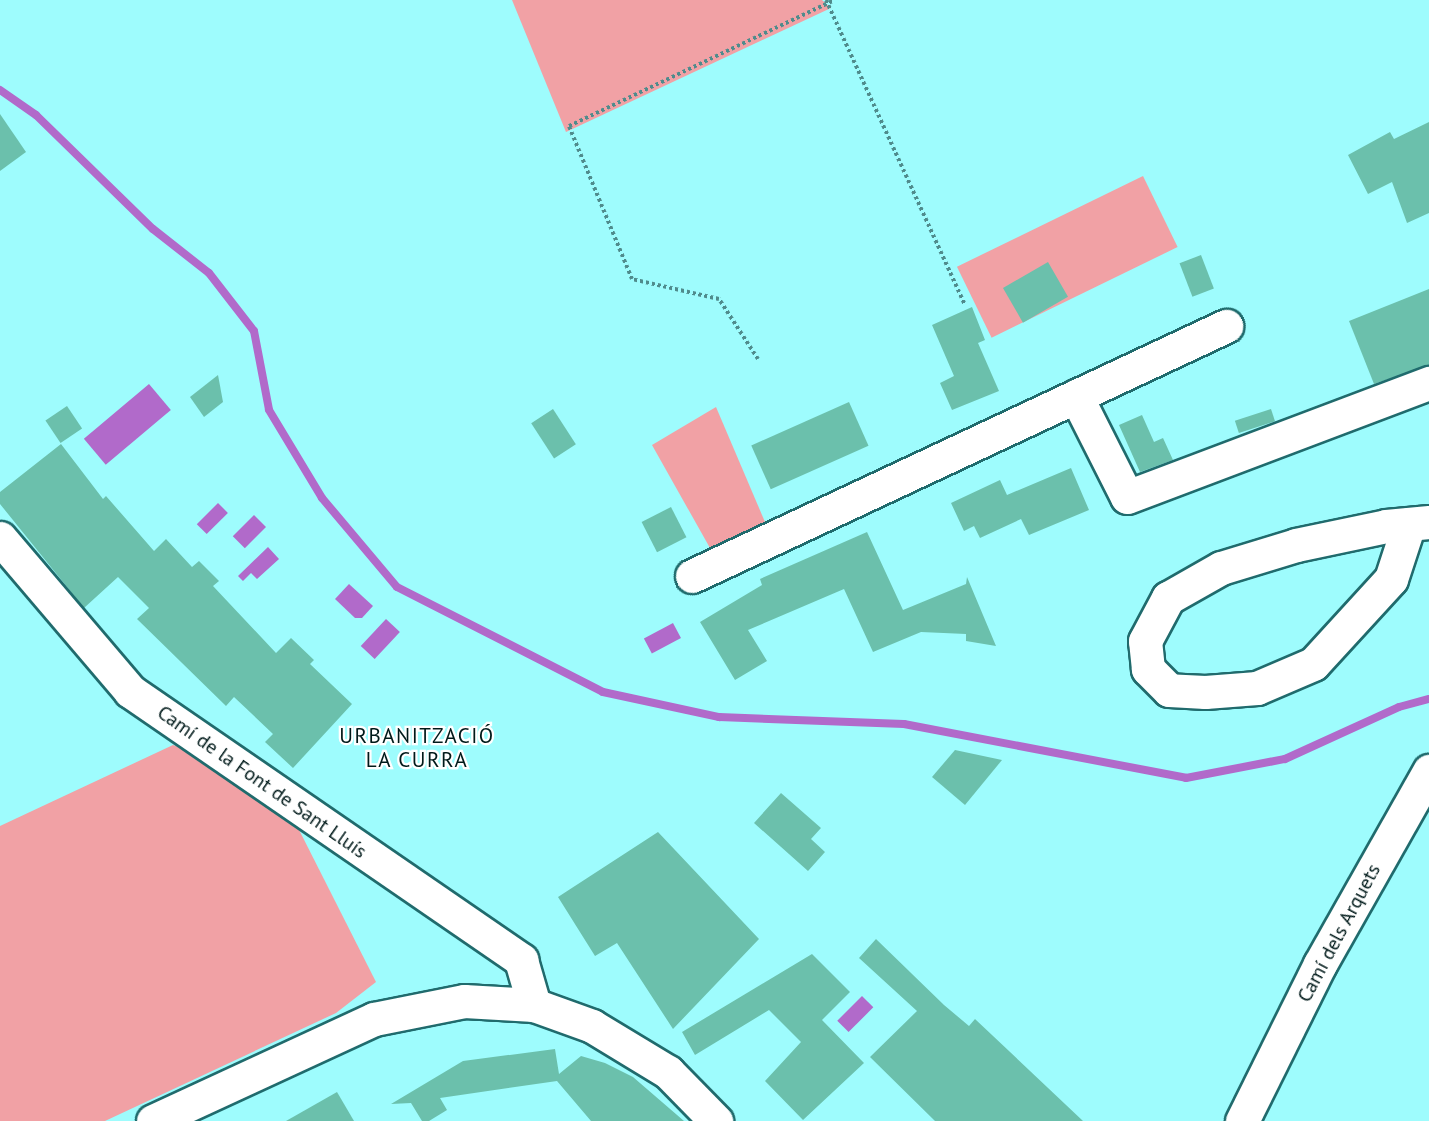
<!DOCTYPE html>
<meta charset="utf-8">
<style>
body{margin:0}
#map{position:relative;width:1429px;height:1121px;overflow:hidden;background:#9efcfd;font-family:"PT Sans",sans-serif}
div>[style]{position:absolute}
.green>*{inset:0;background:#f1a1a5;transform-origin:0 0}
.water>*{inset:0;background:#b16aca;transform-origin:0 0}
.stream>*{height:8px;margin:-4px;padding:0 4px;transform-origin:4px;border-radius:4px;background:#b16aca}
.building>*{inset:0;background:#6bc0ac;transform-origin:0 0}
.path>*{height:4px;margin-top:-2px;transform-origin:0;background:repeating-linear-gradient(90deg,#4f8b8c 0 3px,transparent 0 6px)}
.roads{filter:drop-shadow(2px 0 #206b6d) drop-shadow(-2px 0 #206b6d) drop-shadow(0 2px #206b6d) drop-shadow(0 -2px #206b6d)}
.minor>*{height:33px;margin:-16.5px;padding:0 16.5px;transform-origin:16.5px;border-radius:16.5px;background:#fff}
span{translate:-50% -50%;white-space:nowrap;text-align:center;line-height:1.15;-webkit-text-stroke:4.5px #fff;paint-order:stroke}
.street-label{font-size:20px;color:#001a1a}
.neighbourhood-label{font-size:21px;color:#001a1a;letter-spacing:1.5px}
</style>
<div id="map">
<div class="green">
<i style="clip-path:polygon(512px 0,822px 0,831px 8px,566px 132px)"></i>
<i style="left:1143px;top:176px;width:79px;height:207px;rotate:64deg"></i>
<i style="clip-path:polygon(716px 407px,765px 522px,710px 548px,652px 445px)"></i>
<i style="clip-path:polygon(173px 745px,220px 763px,289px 810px,376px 982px,336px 1013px,105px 1121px,0 1121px,0 826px)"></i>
</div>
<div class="water">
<i style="left:149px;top:384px;width:34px;height:85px;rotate:50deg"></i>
<i style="left:218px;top:503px;width:14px;height:30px;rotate:45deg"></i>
<i style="left:254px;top:515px;width:17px;height:30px;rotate:45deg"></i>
<i style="clip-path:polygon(268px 547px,279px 559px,257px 579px,251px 573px,243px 581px,238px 576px)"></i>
<i style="clip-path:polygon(349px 584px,373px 606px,362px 618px,355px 618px,335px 599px)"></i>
<i style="left:386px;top:619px;width:19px;height:37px;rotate:43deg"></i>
<i style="left:673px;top:623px;width:17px;height:33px;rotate:62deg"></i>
<i style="left:862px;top:996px;width:16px;height:35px;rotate:45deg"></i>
</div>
<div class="stream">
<i style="left:0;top:90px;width:44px;rotate:34.8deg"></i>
<i style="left:36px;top:115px;width:163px;rotate:44.3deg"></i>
<i style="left:153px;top:229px;width:71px;rotate:38.2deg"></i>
<i style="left:209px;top:273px;width:73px;rotate:52.2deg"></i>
<i style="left:254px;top:331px;width:80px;rotate:79.2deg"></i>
<i style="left:269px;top:410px;width:103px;rotate:58.9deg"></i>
<i style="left:322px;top:498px;width:116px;rotate:49.9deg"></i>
<i style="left:397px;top:587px;width:231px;rotate:27deg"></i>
<i style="left:603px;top:692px;width:119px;rotate:12.2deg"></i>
<i style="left:719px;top:717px;width:185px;rotate:2.2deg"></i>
<i style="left:904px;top:724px;width:287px;rotate:10.8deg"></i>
<i style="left:1186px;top:778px;width:101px;rotate:-10.9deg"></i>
<i style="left:1285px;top:759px;width:125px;rotate:-24.5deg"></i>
<i style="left:1399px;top:707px;width:31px;rotate:-15deg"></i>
</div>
<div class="building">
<i style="clip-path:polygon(0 114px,26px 152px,0 171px)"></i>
<i style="clip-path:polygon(1429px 122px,1429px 213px,1407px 223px,1392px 182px,1368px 194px,1348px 155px,1390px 132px,1394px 139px)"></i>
<i style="left:1201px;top:255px;width:36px;height:23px;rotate:69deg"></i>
<i style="left:1048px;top:262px;width:40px;height:52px;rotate:60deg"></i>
<i style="clip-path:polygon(1429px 289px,1429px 365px,1374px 384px,1349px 321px)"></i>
<i style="clip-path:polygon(972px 307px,985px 340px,978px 343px,999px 391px,952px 410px,940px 383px,954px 376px,932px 325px)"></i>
<i style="clip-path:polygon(218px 375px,223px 402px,204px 417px,190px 397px)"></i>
<i style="left:849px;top:402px;width:48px;height:107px;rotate:66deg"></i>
<i style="left:67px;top:406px;width:27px;height:26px;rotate:56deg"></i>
<i style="left:553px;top:409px;width:42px;height:26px;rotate:57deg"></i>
<i style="left:1271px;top:409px;width:13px;height:38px;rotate:72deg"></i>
<i style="clip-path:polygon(1142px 415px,1154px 442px,1163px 438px,1173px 460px,1140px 472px,1119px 425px)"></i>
<i style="clip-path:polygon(61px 444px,103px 499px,106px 496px,154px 551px,166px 539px,192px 567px,199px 561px,219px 581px,213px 586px,276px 653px,291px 638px,314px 660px,310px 664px,352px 704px,293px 768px,265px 742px,273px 734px,234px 697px,226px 706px,137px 619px,149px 608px,118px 577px,84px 608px,0 504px,0 492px)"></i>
<i style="clip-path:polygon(1071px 468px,1089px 510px,1029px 535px,1021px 519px,980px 538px,974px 526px,964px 531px,951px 503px,1000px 480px,1007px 495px)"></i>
<i style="left:671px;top:507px;width:34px;height:33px;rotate:63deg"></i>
<i style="clip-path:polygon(867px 532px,903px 610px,966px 584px,967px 577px,996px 646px,966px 641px,966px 634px,921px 632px,873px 652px,844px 589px,748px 630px,767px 661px,735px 680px,700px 622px,762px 585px,760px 579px)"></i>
<i style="clip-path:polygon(955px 750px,1002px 760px,965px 805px,932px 777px)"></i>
<i style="clip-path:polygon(781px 793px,821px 828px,811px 839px,825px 852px,808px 871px,754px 823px)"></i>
<i style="clip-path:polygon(658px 832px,759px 939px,673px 1029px,617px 943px,595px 956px,558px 897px)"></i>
<i style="clip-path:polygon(876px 939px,944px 1005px,969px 1026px,975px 1019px,1083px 1121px,935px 1121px,870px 1057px,917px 1011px,859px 958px)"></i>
<i style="clip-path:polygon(812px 954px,850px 992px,822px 1020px,864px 1063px,803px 1120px,765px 1081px,801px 1042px,769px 1010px,695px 1055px,682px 1032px)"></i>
<i style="clip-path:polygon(555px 1049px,559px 1074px,581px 1056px,605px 1063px,633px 1077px,684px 1121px,591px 1121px,557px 1081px,440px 1098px,447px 1110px,429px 1121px,422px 1121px,411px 1103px,391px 1104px,463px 1061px)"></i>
<i style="clip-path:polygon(337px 1092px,354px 1121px,286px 1121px)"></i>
</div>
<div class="path">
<i style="left:826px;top:0;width:335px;rotate:65.5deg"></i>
<i style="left:758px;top:359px;width:72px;rotate:-123deg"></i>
<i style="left:719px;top:299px;width:89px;rotate:-167.1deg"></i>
<i style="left:632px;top:279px;width:165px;rotate:-112.4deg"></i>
<i style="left:569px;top:126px;width:293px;rotate:-25.4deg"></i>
</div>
<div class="roads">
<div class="minor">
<i style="left:1076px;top:396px;width:113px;rotate:63.2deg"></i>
<i style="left:1127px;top:497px;width:323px;rotate:-20.7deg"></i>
<i style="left:1409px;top:524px;width:58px;rotate:108.1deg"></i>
<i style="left:1391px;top:579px;width:115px;rotate:132.5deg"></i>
<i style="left:1313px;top:664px;width:61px;rotate:156.8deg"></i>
<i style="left:1257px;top:688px;width:52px;rotate:175.6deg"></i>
<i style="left:1205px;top:692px;width:36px;rotate:-177deg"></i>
<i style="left:1169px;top:690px;width:30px;rotate:-135deg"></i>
<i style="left:1148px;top:669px;width:28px;rotate:-96deg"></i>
<i style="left:1145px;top:641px;width:49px;rotate:-61.9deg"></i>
<i style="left:1168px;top:598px;width:61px;rotate:-29.5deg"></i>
<i style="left:1221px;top:568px;width:78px;rotate:-17deg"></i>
<i style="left:1296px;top:545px;width:92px;rotate:-11.9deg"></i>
<i style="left:1386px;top:526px;width:43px;rotate:-5.3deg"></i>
<i style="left:0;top:538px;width:201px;rotate:49.6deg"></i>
<i style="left:130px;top:691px;width:475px;rotate:34.5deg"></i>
<i style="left:521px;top:960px;width:47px;rotate:73.9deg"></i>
<i style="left:692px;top:576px;width:590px;rotate:-25.09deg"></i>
<i style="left:153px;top:1121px;width:243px;rotate:-24.8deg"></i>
<i style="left:374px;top:1019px;width:92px;rotate:-11.3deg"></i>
<i style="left:464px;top:1001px;width:70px;rotate:3.3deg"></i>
<i style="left:534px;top:1005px;width:62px;rotate:19.9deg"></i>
<i style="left:592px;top:1026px;width:89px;rotate:31.2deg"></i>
<i style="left:668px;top:1072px;width:69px;rotate:45.6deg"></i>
<i style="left:1242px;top:1121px;width:175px;rotate:-63.6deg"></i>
<i style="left:1320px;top:964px;width:222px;rotate:-60.5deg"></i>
</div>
</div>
<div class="street-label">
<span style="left:262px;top:782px;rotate:35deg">Camí de la Font de Sant Lluís</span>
<span style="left:1339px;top:933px;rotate:-62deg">Camí dels Arquets</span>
</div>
<div class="neighbourhood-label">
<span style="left:417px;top:748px">URBANITZACIÓ<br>LA CURRA</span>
</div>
</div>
